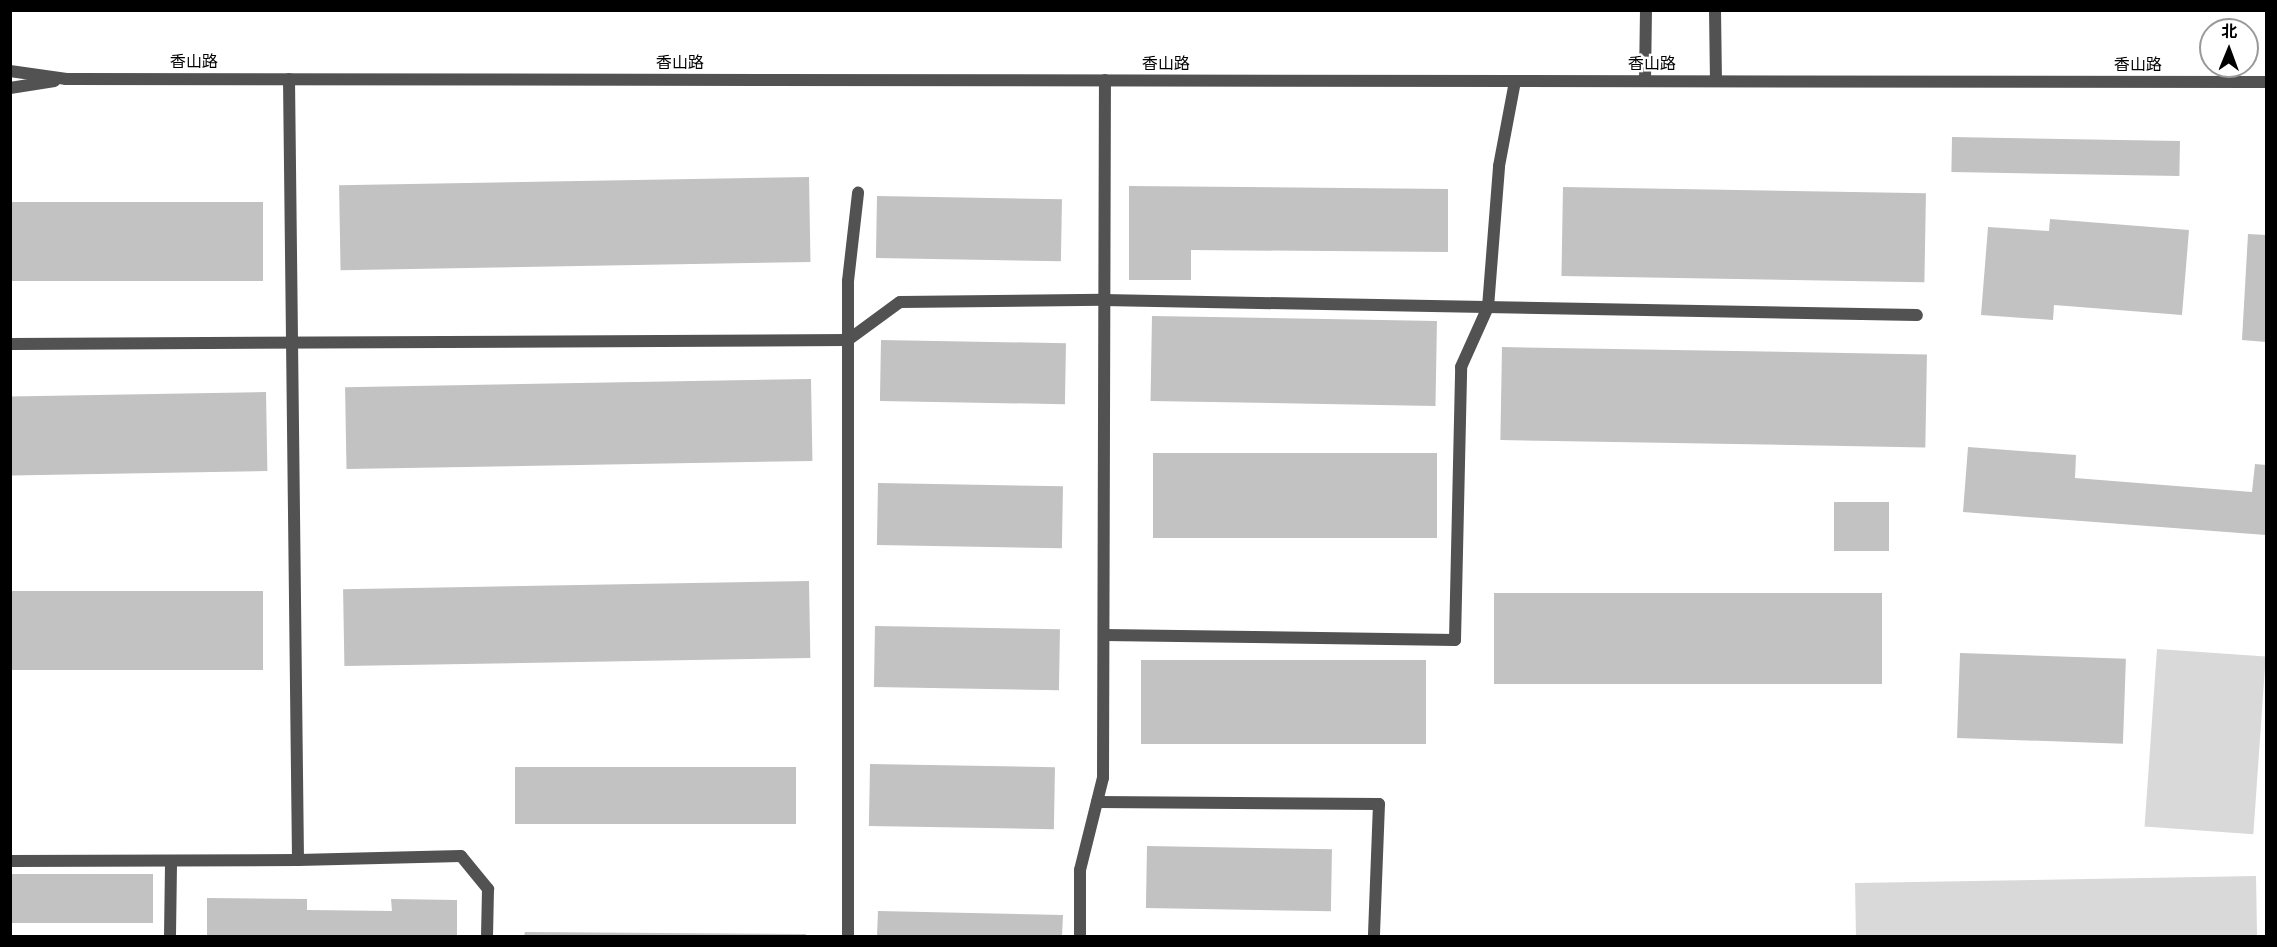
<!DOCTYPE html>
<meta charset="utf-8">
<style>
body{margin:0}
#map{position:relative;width:2277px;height:947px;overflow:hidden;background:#fff;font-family:Figtree,"Noto Sans SC",sans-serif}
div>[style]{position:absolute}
.green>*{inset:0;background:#d9d9d9;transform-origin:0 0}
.building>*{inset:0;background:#c2c2c2;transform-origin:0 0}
.minor>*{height:12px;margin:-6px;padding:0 6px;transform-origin:6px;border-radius:6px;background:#525252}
.tertiary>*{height:12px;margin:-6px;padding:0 6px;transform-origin:6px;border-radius:6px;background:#525252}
span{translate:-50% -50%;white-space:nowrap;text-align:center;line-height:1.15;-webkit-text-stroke:4.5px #fff;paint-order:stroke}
.street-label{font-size:16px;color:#000}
.frame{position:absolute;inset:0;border:12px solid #000;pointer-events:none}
.north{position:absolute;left:2199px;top:18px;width:60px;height:60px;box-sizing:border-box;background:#fff;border:2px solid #999;border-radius:50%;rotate:1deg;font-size:16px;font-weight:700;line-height:24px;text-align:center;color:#000}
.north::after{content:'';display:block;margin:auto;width:21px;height:27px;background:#000;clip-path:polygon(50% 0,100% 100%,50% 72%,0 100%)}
</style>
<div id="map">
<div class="green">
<i style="left:2157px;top:649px;width:109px;height:178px;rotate:4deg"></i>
<i style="left:2256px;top:876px;width:60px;height:401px;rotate:89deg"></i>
</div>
<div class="building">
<i style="left:1952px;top:137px;width:228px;height:35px;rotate:1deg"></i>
<i style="left:809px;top:177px;width:85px;height:470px;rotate:89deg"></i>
<i style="clip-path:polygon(1129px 186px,1448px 189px,1448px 252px,1191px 250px,1191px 280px,1129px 280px)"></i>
<i style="left:1563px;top:187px;width:363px;height:89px;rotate:1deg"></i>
<i style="left:877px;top:196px;width:185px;height:62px;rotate:1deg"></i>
<i style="left:263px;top:202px;width:79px;height:253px;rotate:90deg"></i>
<i style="clip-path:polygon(2050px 219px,2189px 230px,2182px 315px,2054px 305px,2053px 320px,1981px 315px,1988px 227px,2049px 231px)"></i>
<i style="clip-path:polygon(2248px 234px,2266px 235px,2266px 342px,2242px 340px)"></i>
<i style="left:1152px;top:316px;width:285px;height:85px;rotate:1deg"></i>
<i style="left:881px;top:340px;width:185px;height:61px;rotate:1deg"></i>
<i style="left:1502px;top:347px;width:425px;height:93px;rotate:1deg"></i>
<i style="left:811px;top:379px;width:82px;height:466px;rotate:89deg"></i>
<i style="left:266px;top:392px;width:79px;height:256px;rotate:89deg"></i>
<i style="clip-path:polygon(1968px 447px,2076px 455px,2075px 478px,2252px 492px,2255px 464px,2266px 465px,2266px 535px,1963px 512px)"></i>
<i style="left:1153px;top:453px;width:284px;height:85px"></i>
<i style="left:878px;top:483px;width:185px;height:62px;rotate:1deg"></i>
<i style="left:1889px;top:502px;width:49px;height:55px;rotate:90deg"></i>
<i style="left:809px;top:581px;width:77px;height:466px;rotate:89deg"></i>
<i style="left:263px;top:591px;width:79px;height:253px;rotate:90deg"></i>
<i style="left:1494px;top:593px;width:388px;height:91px"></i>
<i style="left:875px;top:626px;width:185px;height:61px;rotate:1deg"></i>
<i style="left:1960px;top:653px;width:166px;height:85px;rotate:2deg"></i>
<i style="left:1141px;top:660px;width:285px;height:84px"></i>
<i style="left:870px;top:764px;width:185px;height:62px;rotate:1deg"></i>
<i style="left:515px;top:767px;width:281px;height:57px"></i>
<i style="left:1147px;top:846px;width:185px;height:62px;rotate:1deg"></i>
<i style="left:10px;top:874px;width:143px;height:49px"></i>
<i style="clip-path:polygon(207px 898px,307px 899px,307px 910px,392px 911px,391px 899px,457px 900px,457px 936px,207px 936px)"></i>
<i style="clip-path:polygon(878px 911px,1063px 915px,1062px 936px,877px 936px)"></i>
<i style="clip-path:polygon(525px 932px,806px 934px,806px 936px,524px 936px)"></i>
</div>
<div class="minor">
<i style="left:1715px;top:10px;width:71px;rotate:89.2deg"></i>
<i style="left:289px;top:79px;width:781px;rotate:89.34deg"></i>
<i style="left:298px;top:860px;width:163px;rotate:-1.4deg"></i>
<i style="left:461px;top:856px;width:43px;rotate:50.7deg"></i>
<i style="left:488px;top:889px;width:47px;rotate:91.2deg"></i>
<i style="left:1645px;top:81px;width:71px;rotate:-89.2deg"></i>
<i style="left:10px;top:344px;width:838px;rotate:-0.27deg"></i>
<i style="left:848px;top:340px;width:64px;rotate:-36.2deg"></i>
<i style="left:900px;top:302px;width:203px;rotate:-0.6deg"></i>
<i style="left:1103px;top:300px;width:814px;rotate:1.06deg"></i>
<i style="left:1104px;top:635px;width:351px;rotate:0.8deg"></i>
<i style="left:1455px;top:640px;width:273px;rotate:-88.7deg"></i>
<i style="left:1461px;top:367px;width:66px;rotate:-65.8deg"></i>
<i style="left:1488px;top:307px;width:141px;rotate:-85.5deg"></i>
<i style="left:1499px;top:166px;width:86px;rotate:-79.3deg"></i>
<i style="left:1097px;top:802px;width:282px;rotate:0.4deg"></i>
<i style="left:1379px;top:804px;width:132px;rotate:92.2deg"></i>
<i style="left:10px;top:861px;width:288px;rotate:-0.2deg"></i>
<i style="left:170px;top:936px;width:74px;rotate:-89.2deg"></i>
<i style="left:848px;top:936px;width:655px;rotate:-90deg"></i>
<i style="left:848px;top:281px;width:89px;rotate:-83.5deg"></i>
<i style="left:1080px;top:936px;width:66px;rotate:-90deg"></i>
<i style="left:1080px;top:870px;width:95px;rotate:-76deg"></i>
<i style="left:1103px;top:778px;width:698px;rotate:-89.84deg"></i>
</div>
<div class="tertiary">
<i style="left:10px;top:71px;width:57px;rotate:8.1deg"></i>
<i style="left:66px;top:79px;width:2200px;rotate:0.08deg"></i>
<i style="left:10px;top:88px;width:45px;rotate:-9deg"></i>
</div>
<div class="street-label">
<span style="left:194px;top:62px">香山路</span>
<span style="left:680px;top:63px">香山路</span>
<span style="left:1166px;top:64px">香山路</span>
<span style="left:1652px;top:64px">香山路</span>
<span style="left:2138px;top:65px">香山路</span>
</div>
<div class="frame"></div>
<div class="north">北</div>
</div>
